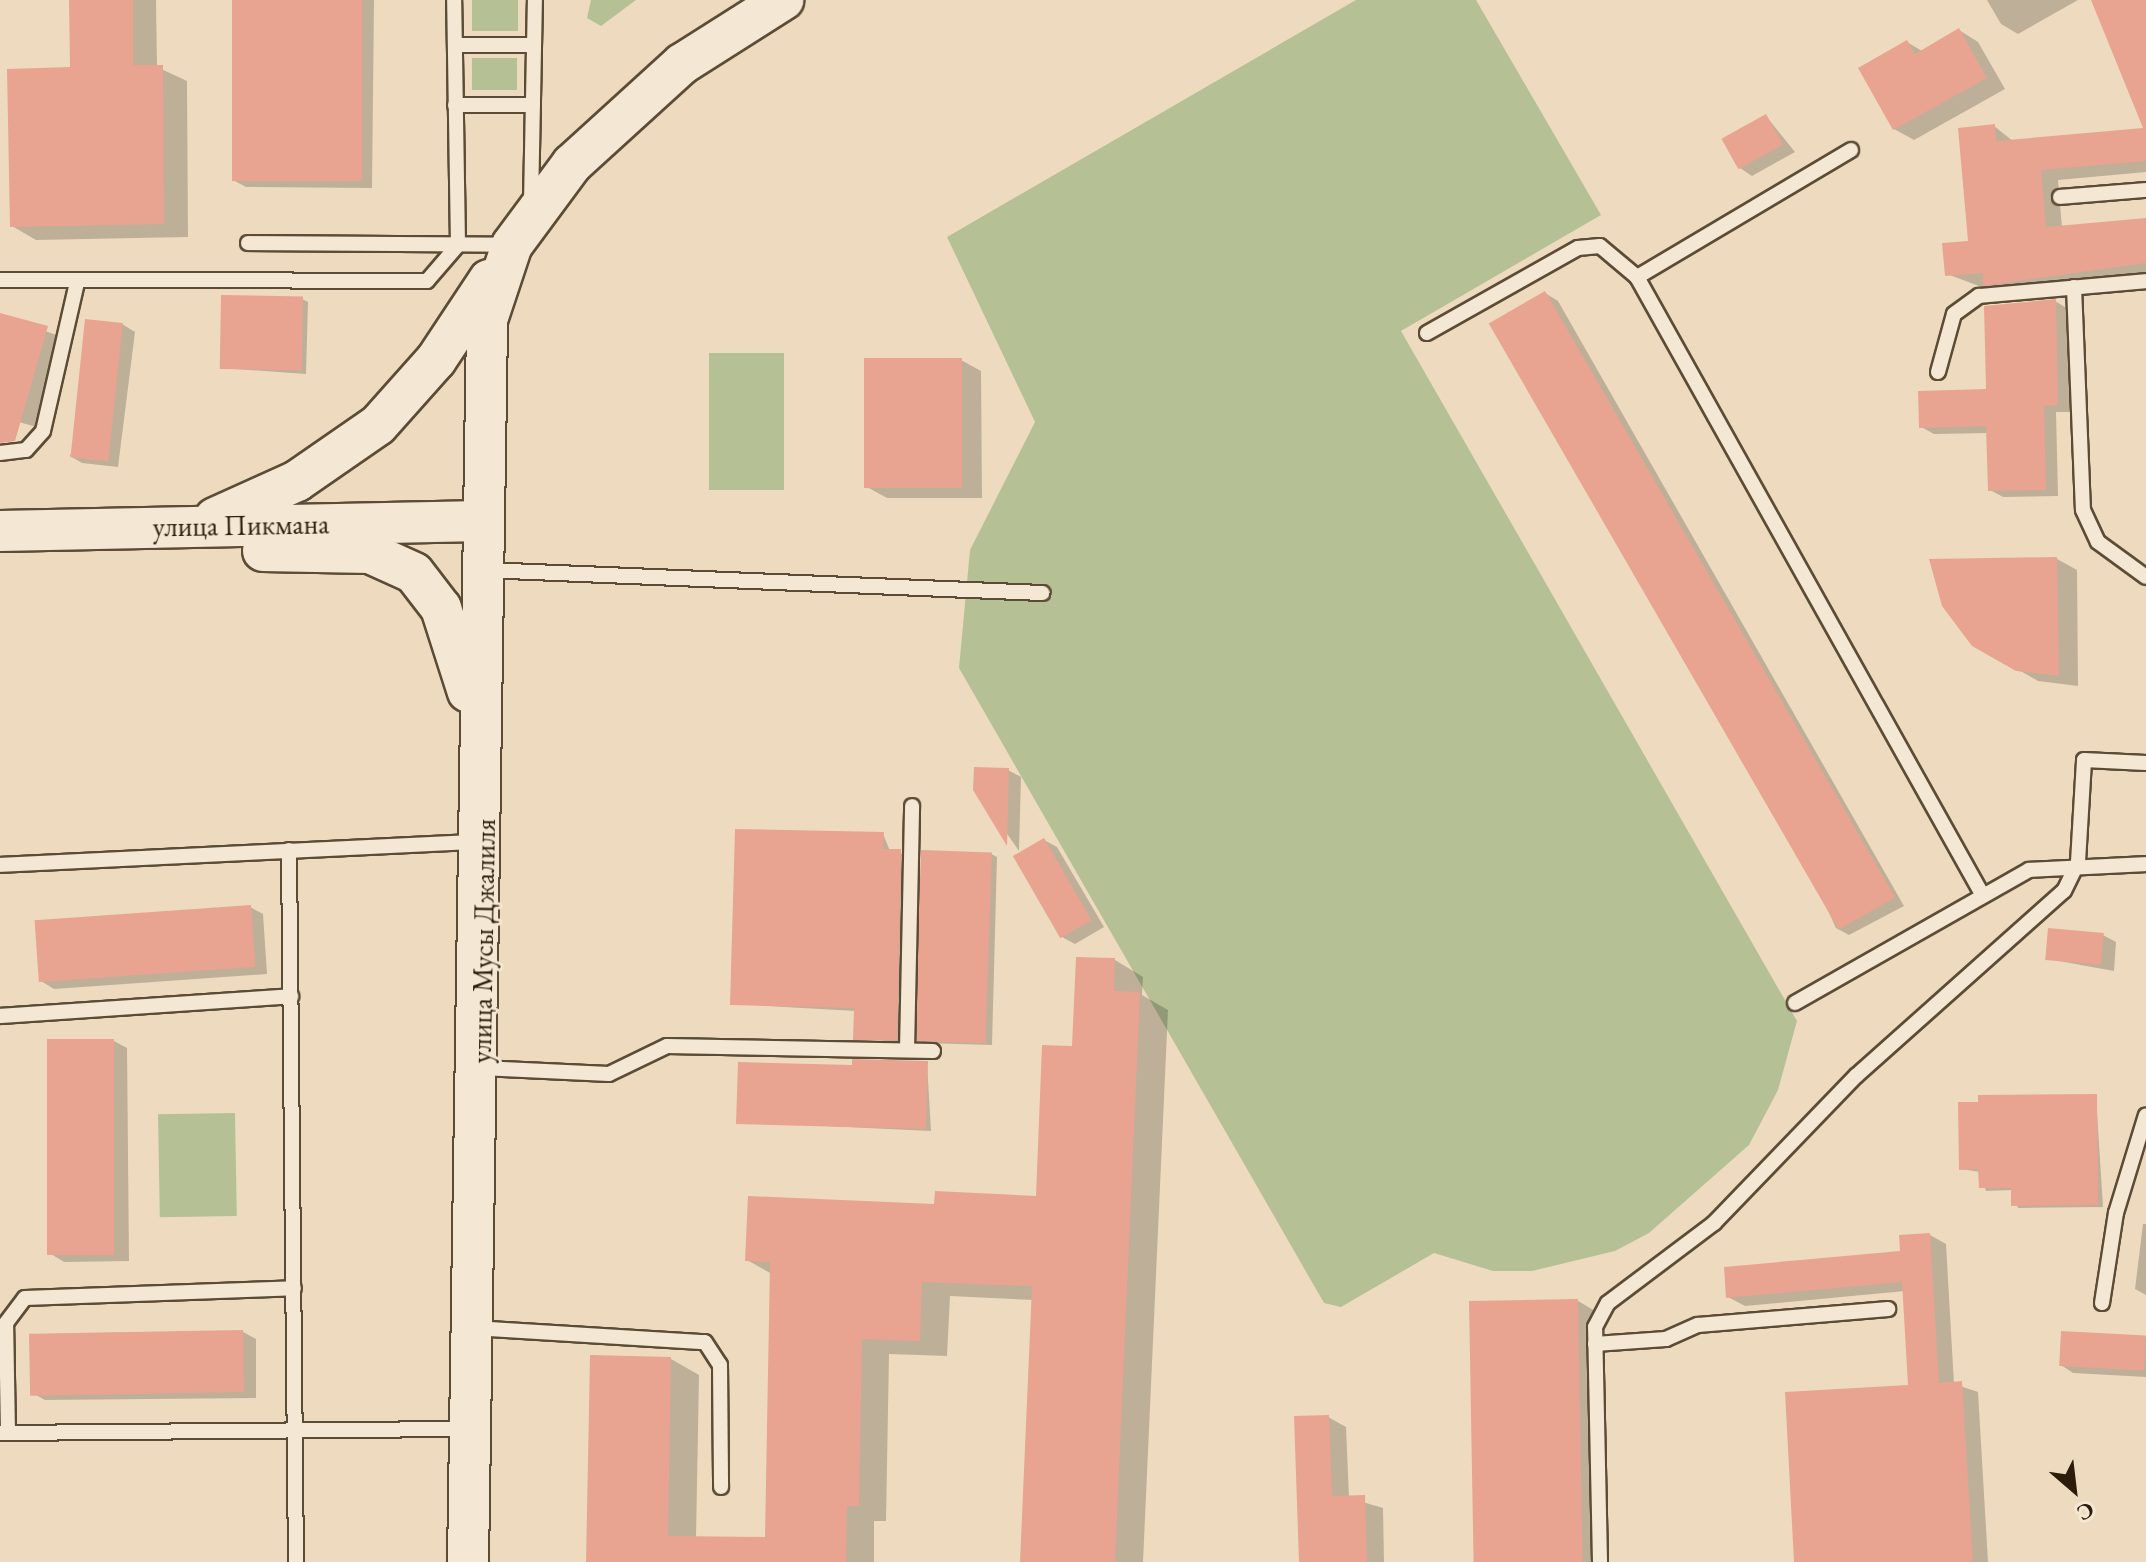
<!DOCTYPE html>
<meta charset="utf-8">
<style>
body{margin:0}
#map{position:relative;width:2146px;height:1562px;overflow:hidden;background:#eedbbf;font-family:"EB Garamond",serif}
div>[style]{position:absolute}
.green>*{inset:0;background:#b5c195;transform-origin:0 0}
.shadow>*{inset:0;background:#0003}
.building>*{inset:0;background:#e8a490;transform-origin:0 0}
.roads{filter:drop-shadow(2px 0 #5c4c36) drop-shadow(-2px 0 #5c4c36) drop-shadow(0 2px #5c4c36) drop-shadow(0 -2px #5c4c36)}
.lane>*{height:14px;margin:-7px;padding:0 7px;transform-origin:7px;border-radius:7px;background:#f4e8d5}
.secondary>*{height:40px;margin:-20px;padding:0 20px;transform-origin:20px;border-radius:20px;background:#f4e8d5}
span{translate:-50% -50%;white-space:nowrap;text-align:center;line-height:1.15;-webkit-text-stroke:6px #f4e8d5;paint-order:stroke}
.street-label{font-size:28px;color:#2c1c09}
.north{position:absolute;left:2034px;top:1450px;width:80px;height:80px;-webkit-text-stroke:6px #f4e8d5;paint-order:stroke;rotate:152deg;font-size:22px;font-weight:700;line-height:32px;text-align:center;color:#2c1c09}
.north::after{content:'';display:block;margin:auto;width:28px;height:36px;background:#2c1c09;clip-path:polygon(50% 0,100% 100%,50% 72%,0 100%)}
</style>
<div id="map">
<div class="green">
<i style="left:472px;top:0;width:46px;height:31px"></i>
<i style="clip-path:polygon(591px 0,636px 0,601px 26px,587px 18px)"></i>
<i style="clip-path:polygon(1356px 0,1476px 0,1601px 215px,1401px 331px,1797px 1021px,1778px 1090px,1749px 1145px,1649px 1233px,1615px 1251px,1532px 1271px,1493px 1271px,1434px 1253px,1341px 1307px,1324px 1303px,959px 668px,970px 550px,1035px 422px,947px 237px)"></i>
<i style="left:517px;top:58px;width:32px;height:45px;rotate:90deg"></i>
<i style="left:784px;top:353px;width:137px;height:75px;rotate:90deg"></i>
<i style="left:235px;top:1113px;width:103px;height:77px;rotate:89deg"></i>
</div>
<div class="shadow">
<i style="clip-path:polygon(71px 0,156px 0,157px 67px,187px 81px,188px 237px,36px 240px,12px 226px,72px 69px)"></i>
<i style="clip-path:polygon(234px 0,374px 0,372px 188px,246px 187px,233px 180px)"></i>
<i style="clip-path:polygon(1987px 0,2078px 0,2018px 34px,2001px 24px)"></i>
<i style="clip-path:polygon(1959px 30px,1978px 42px,2005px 89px,1914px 140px,1894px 129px,1907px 42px,1922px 51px)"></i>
<i style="clip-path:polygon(1766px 116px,1795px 152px,1752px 176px,1740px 168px)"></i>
<i style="clip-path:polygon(1994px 126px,2013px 141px,2146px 130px,2146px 172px,2058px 180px,2062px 228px,2146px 220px,2146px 274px,2003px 295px,1947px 274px,1970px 243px)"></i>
<i style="clip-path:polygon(1545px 293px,1558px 301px,1904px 906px,1849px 935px,1836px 928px)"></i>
<i style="clip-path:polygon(302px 299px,308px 302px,306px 374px,221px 368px)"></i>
<i style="clip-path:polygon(2055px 301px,2068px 309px,2071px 412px,2056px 412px,2058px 496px,2003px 497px,1990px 490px,1989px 433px,1934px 434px,1921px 427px,1988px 391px)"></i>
<i style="clip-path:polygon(0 315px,62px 337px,37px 427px,0 417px)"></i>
<i style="clip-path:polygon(122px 324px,135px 332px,118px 467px,82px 463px,70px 456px)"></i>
<i style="clip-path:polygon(961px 360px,981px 371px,982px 498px,887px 498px,867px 487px)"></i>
<i style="clip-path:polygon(2057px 559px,2077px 570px,2078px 686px,2038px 681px,1974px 644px)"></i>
<i style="clip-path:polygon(1008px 770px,1021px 777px,1019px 851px,976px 789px)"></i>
<i style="clip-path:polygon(883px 834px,890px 851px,907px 855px,904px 1043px,855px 1038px,856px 1011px,732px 1004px)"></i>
<i style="clip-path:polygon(1044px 840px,1057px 847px,1104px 927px,1075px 944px,1062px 937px)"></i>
<i style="clip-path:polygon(991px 854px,997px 857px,992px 1045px,925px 1043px,919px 1040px)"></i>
<i style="clip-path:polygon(250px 907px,263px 914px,267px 974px,54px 989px,41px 981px)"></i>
<i style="clip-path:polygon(2103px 935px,2116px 942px,2114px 971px,2048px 959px)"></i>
<i style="clip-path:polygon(1115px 960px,1143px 977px,1142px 995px,1168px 1010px,1143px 1562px,1022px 1562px,1033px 1300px,950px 1296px,947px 1356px,889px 1354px,886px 1521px,874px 1521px,874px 1562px,588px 1562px,671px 1359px,699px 1375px,696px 1538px,767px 1539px,772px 1274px,747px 1260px,936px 1206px,1038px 1198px,1074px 1048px)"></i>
<i style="clip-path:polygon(114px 1041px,127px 1048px,129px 1261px,64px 1262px,51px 1254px)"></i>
<i style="clip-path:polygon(927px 1063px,931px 1131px,738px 1122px,854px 1068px)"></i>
<i style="clip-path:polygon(2096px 1096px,2103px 1207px,2018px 1208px,2013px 1190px,1986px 1191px,1980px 1172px,1961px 1169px)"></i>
<i style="clip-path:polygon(2143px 1224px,2146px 1224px,2146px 1295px,2135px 1289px)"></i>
<i style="clip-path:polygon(1930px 1235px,1946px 1244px,1954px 1384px,1978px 1392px,1988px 1562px,1796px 1562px,1910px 1386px,1905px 1291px,1745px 1306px,1728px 1297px,1902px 1252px)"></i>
<i style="clip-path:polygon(1578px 1301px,1602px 1315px,1607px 1562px,1476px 1562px)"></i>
<i style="clip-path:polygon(243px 1332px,256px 1339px,256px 1398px,45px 1400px,32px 1393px)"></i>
<i style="clip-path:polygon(2146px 1338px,2146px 1377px,2073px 1373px,2061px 1365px)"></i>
<i style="clip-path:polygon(1328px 1417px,1346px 1427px,1349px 1498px,1383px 1508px,1384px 1562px,1301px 1562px)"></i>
</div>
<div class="building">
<i style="clip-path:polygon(69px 0,133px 0,133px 65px,163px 65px,164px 224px,10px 227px,7px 69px,70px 67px)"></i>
<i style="left:232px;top:0;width:130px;height:181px"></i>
<i style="clip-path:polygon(2091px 0,2146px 0,2146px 161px,2041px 170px,2046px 227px,2146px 218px,2146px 263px,1983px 286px,1983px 273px,1945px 276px,1942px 243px,1968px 241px,1958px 128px,1995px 124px,1996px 141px,2143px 128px)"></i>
<i style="clip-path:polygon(1959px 28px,1987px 78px,1893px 130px,1858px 68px,1907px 40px,1915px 54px)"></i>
<i style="left:1766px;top:114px;width:35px;height:51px;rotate:61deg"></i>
<i style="left:1545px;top:291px;width:700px;height:65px;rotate:60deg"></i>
<i style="left:221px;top:295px;width:82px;height:74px;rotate:1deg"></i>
<i style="clip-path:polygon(2056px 299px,2058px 405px,2044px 406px,2046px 490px,1988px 491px,1986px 426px,1919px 428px,1918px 391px,1986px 389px,1984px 306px)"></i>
<i style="clip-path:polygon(0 313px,48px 326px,15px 441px,0 443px)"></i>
<i style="left:85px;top:319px;width:38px;height:139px;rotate:6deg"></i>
<i style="left:864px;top:358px;width:98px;height:130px"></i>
<i style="clip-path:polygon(2057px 557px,2059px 676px,2016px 671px,1972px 646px,1942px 606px,1929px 559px)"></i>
<i style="clip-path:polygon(974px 767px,1009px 768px,1007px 846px,973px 790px)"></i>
<i style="clip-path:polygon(735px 829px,884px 832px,883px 849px,901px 849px,897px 1040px,853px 1040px,854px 1008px,730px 1005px)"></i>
<i style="left:1044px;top:838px;width:95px;height:36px;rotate:60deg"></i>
<i style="left:921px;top:850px;width:71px;height:191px;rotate:2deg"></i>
<i style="left:251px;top:905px;width:62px;height:217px;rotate:86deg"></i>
<i style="left:2048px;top:928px;width:56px;height:32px;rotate:5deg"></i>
<i style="clip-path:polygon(1076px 957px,1115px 958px,1114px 991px,1140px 992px,1115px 1562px,1020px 1562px,1032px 1286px,922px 1282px,920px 1341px,862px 1339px,859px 1506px,847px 1506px,846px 1562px,586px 1562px,590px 1355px,671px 1357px,668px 1536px,765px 1537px,770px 1262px,745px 1261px,748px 1196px,934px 1204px,935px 1191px,1036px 1196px,1042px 1045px,1072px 1046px)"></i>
<i style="left:47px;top:1039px;width:67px;height:216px"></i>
<i style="clip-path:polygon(852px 1059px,928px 1061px,926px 1129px,736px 1124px,738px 1062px,852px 1065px)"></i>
<i style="clip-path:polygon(2097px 1094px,2098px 1205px,2011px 1206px,2011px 1188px,1979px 1188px,1978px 1169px,1959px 1170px,1958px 1102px,1978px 1102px,1978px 1095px)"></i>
<i style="clip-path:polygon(1930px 1233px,1939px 1383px,1962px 1381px,1973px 1562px,1794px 1562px,1785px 1392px,1908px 1385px,1902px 1282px,1726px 1298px,1724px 1267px,1900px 1251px,1899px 1235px)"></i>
<i style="left:1578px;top:1299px;width:263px;height:109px;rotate:89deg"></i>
<i style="left:243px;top:1330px;width:62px;height:214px;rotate:89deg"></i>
<i style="left:2061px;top:1331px;width:85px;height:35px;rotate:3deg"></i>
<i style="clip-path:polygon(1329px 1415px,1332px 1496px,1365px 1495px,1367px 1562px,1299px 1562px,1294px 1416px)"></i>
</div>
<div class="roads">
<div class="lane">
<i style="left:455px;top:45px;width:79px"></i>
<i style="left:455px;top:105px;width:78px"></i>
<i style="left:1851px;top:150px;width:249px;rotate:149.3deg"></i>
<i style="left:1637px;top:277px;width:707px;rotate:60.79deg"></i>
<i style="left:2060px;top:197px;width:86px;rotate:-4.7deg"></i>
<i style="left:531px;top:204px;width:204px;rotate:-88.9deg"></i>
<i style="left:248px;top:243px;width:259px;rotate:0.4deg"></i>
<i style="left:0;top:280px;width:427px;rotate:0.1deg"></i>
<i style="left:427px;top:281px;width:48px;rotate:-49.3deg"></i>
<i style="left:458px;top:245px;width:245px;rotate:-90.9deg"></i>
<i style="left:2074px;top:287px;width:223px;rotate:87.7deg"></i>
<i style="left:2083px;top:510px;width:35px;rotate:65deg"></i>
<i style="left:2098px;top:542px;width:59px;rotate:36.1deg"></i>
<i style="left:1427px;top:333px;width:173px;rotate:-29.4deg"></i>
<i style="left:1578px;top:248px;width:22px;rotate:-5deg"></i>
<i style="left:1600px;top:246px;width:48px;rotate:40deg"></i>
<i style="left:1938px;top:372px;width:60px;rotate:-74.6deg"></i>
<i style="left:1954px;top:314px;width:31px;rotate:-36deg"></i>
<i style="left:1979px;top:296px;width:168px;rotate:-5.1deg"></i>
<i style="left:0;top:453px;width:26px;rotate:-7deg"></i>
<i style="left:26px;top:450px;width:25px;rotate:-48deg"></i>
<i style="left:43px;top:431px;width:153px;rotate:-77.1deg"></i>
<i style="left:484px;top:570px;width:559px;rotate:2.36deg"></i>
<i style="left:289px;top:850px;width:712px;rotate:89.44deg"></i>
<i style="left:0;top:865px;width:476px;rotate:-2.8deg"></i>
<i style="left:1795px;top:1003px;width:269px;rotate:-29.6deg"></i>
<i style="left:2029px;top:870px;width:117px;rotate:-2.9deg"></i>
<i style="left:0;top:1016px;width:292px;rotate:-3.9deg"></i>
<i style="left:907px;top:1050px;width:244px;rotate:-88.8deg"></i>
<i style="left:481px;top:1068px;width:128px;rotate:2.7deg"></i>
<i style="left:609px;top:1074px;width:64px;rotate:-25.8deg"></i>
<i style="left:667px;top:1046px;width:266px;rotate:1.1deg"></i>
<i style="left:2102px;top:1303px;width:91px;rotate:-81.2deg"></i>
<i style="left:2116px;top:1213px;width:102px;rotate:-73deg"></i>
<i style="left:473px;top:1328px;width:232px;rotate:3.5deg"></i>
<i style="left:705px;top:1342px;width:27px;rotate:57deg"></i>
<i style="left:720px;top:1365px;width:122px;rotate:89.5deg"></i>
<i style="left:1595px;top:1344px;width:71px;rotate:-4deg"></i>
<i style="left:1666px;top:1339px;width:35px;rotate:-24deg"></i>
<i style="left:1698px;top:1325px;width:191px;rotate:-4.8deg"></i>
<i style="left:0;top:1433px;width:468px;rotate:-0.5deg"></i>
<i style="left:8px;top:1433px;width:110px;rotate:-91deg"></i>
<i style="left:6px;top:1323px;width:31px;rotate:-53deg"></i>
<i style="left:25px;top:1298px;width:269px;rotate:-2.1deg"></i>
<i style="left:1600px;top:1562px;width:235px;rotate:-91.2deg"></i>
<i style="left:1595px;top:1327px;width:27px;rotate:-62deg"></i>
<i style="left:1608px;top:1303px;width:133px;rotate:-37deg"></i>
<i style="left:1714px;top:1223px;width:204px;rotate:-46deg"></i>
<i style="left:1856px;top:1076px;width:278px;rotate:-41.7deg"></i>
<i style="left:2064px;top:891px;width:32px;rotate:-64deg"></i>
<i style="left:2078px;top:862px;width:102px;rotate:-86.6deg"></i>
<i style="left:2084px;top:760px;width:62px;rotate:2.8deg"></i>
</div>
<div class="secondary">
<i style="left:215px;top:518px;width:90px;rotate:-24.3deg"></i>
<i style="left:297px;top:481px;width:98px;rotate:-34.7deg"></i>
<i style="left:378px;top:425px;width:87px;rotate:-48.3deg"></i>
<i style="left:436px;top:360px;width:96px;rotate:-56.5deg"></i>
<i style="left:0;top:531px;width:482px;rotate:-1.2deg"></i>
<i style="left:263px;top:551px;width:107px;rotate:1.1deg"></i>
<i style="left:370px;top:553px;width:48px;rotate:24.4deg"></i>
<i style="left:414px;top:573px;width:44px;rotate:52.4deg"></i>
<i style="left:441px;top:608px;width:88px;rotate:72.2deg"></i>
<i style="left:468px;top:1562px;width:1242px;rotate:-89.12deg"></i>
<i style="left:487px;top:320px;width:79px;rotate:-71.6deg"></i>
<i style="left:512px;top:245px;width:101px;rotate:-53.5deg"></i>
<i style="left:572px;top:164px;width:149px;rotate:-42.3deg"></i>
<i style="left:682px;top:64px;width:120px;rotate:-32.4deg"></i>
</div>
</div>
<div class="street-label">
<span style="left:241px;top:525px;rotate:-1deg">улица Пикмана</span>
<span style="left:483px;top:941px;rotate:-89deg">улица Мусы Джалиля</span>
</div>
<div class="north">С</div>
</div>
